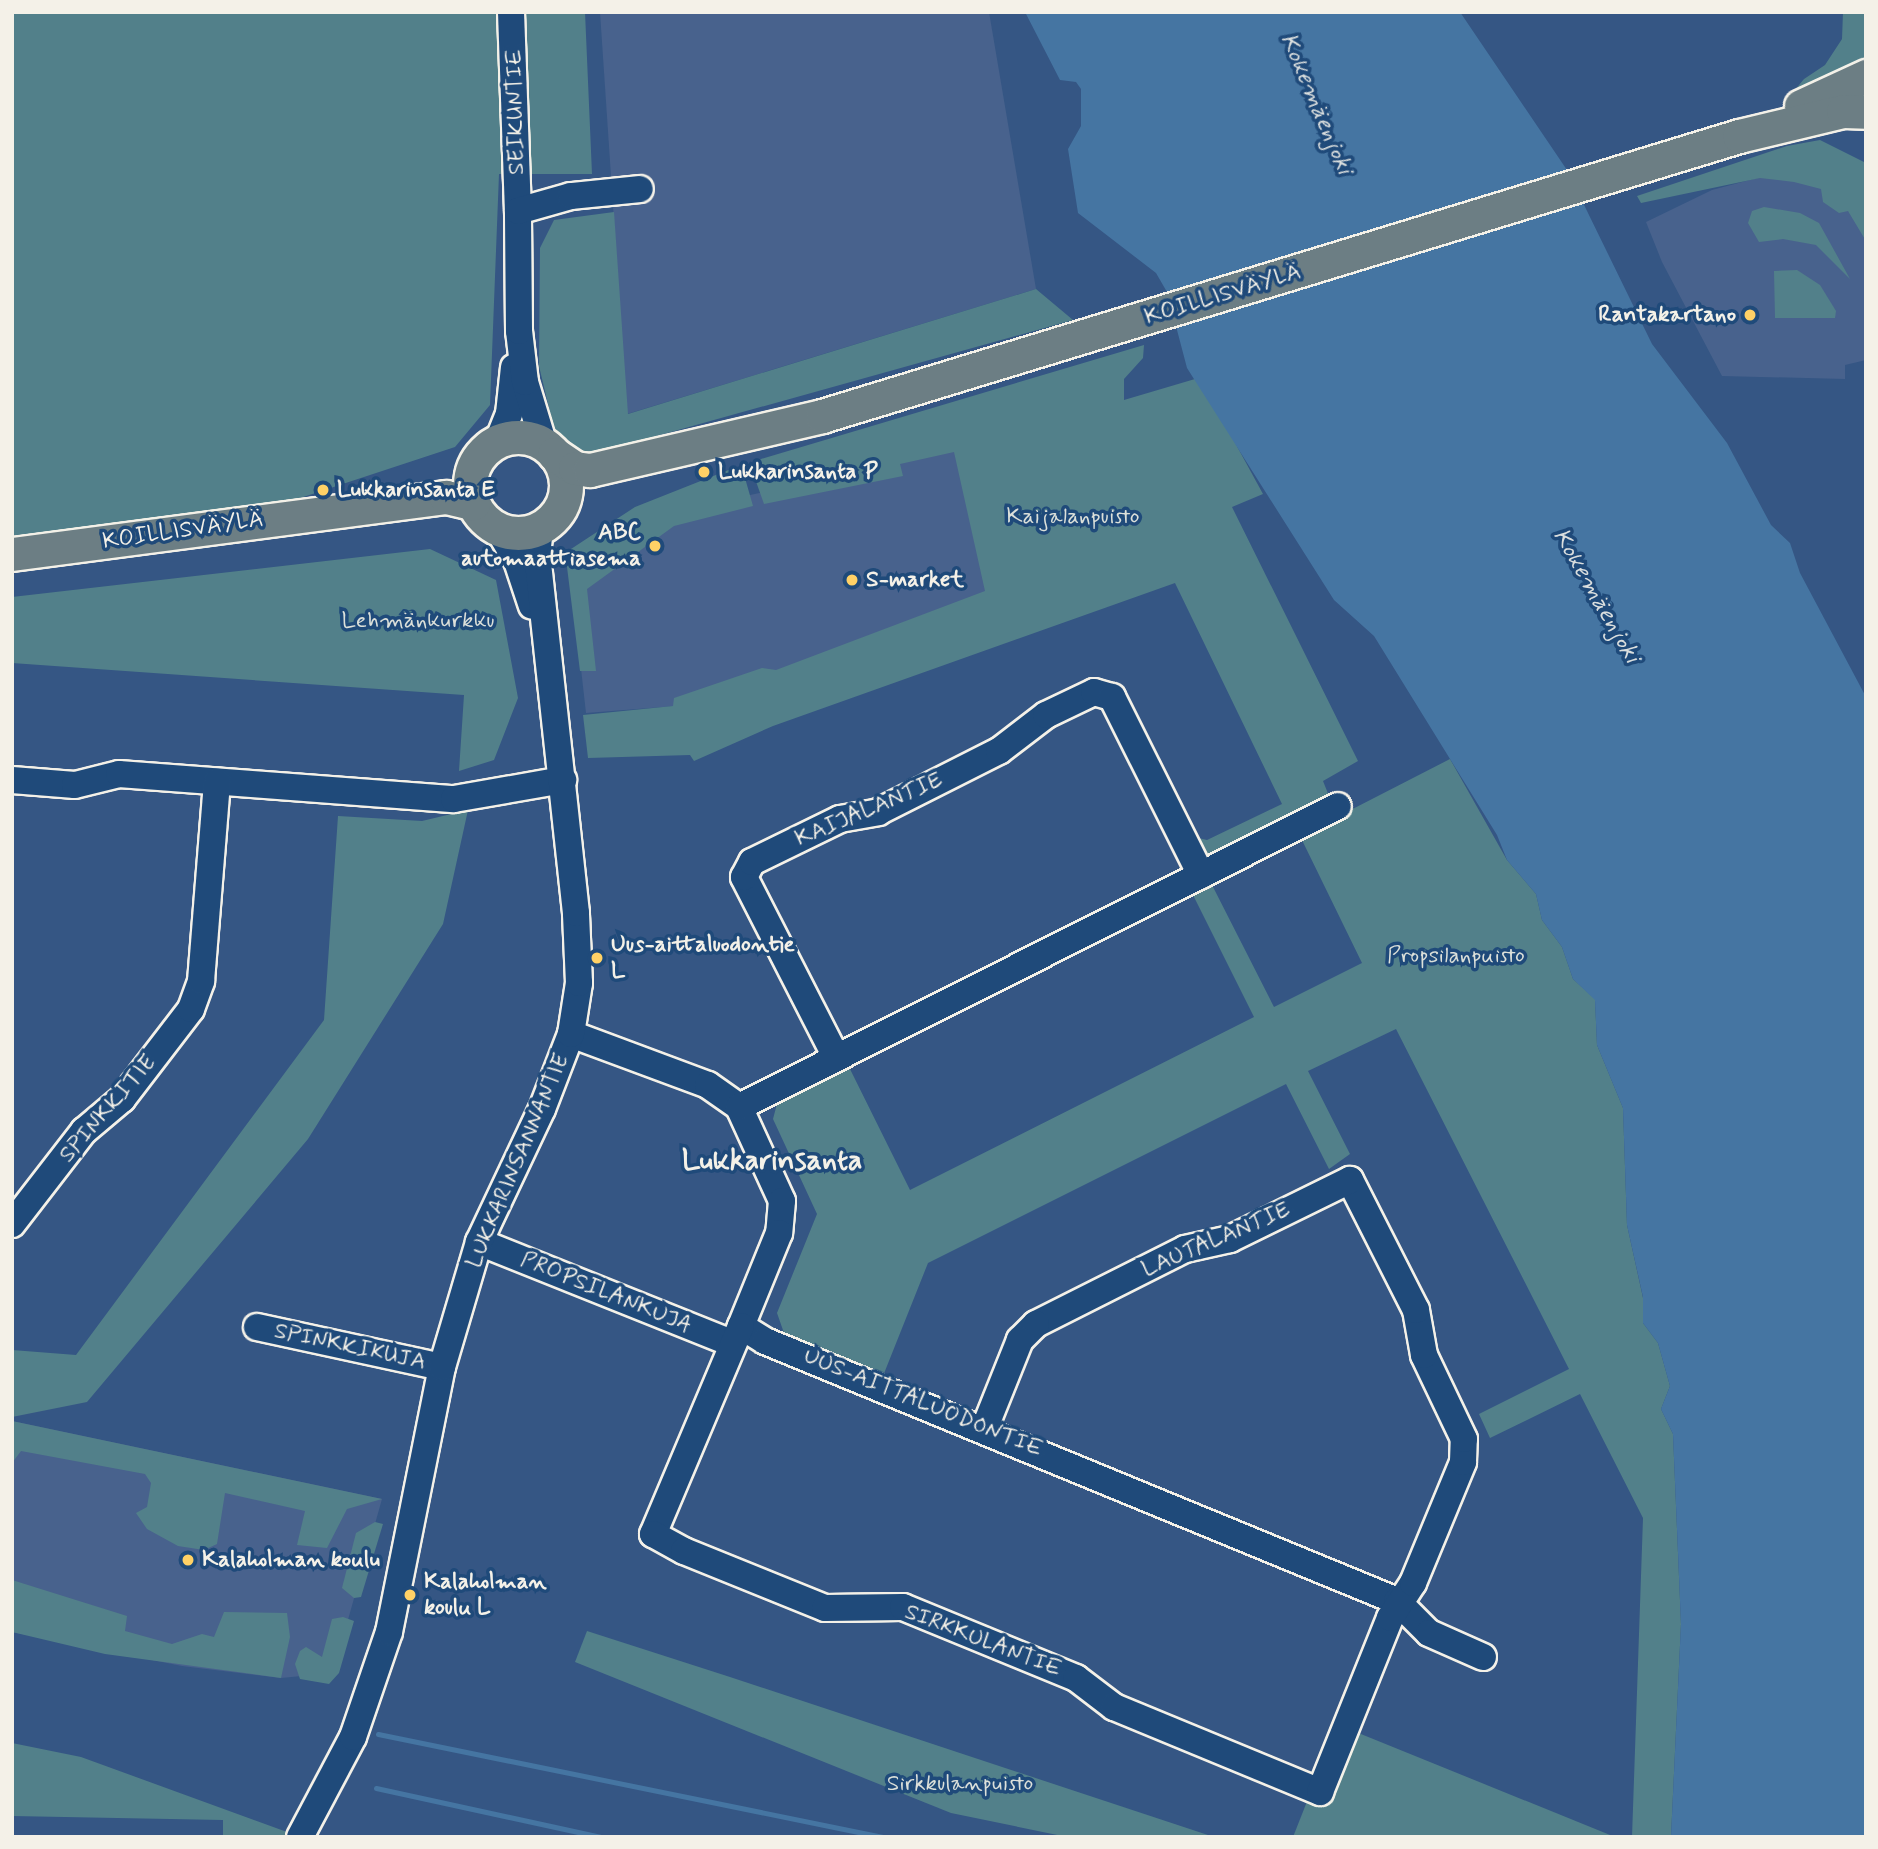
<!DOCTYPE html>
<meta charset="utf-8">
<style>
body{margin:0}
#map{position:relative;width:1878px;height:1849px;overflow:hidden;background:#355684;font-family:Mynerve,sans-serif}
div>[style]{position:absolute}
.built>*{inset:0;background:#48628d}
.green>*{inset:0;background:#52808a}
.water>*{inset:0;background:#4575a2}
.stream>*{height:5px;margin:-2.5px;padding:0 2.5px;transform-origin:2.5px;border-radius:2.5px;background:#4575a2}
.roads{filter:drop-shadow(2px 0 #f4f1e8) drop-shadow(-2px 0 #f4f1e8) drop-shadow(0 2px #f4f1e8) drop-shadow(0 -2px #f4f1e8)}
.minor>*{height:26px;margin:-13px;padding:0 13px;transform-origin:13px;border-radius:13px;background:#1f4a7a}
.major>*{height:33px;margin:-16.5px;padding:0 16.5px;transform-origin:16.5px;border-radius:16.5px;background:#6c7e84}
.major>.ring{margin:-16.5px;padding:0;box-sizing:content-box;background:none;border:33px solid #6c7e84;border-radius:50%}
.dots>*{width:19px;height:19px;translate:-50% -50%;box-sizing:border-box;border:4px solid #1f4a7a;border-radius:50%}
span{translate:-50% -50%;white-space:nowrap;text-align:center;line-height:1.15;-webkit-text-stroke:7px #1f4a7a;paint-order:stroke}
.street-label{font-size:23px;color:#f4f1e8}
.poi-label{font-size:23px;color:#f4f1e8;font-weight:700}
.right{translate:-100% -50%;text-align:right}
.left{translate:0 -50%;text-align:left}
.park-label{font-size:23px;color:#dce0da}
.water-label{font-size:24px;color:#dadede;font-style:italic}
.district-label{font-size:30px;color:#f4f1e8;font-weight:700}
.frame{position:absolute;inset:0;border:14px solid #f4f1e8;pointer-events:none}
</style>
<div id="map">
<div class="built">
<i style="clip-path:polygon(600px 12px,989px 12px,1036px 289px,627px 414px)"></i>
<i style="clip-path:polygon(1806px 165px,1866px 229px,1866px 360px,1845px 365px,1845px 379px,1722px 376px,1662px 262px,1646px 222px,1712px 190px)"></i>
<i style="clip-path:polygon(956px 450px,989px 595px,676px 706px,586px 713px,571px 580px,649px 517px)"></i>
<i style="clip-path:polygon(12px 1421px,382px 1499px,333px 1673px,281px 1678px,182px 1666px,12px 1632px)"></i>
</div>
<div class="green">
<i style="clip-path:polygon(12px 12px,585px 12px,592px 174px,499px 174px,490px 405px,455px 447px,282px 504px,12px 537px)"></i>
<i style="clip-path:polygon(1843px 12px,1866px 12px,1866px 62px,1784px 103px,1804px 79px,1825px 65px,1842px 39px)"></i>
<i style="clip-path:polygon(1820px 140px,1866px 163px,1866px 241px,1848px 211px,1839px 213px,1823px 202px,1821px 189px,1794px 182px,1760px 178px,1641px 203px,1637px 196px,1787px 146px)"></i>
<i style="clip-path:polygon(1764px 207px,1800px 213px,1819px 223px,1850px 279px,1816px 245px,1783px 239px,1759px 242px,1748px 223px,1752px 211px)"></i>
<i style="clip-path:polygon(614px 212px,628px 414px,1036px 289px,1073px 320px,585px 456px,554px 429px,539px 366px,540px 248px,554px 220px)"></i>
<i style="clip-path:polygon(1797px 270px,1820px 285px,1836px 311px,1835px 318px,1775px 318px,1774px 271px)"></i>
<i style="clip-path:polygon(1144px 345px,1143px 358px,1124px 379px,1124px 400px,1195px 379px,1221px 417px,1263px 494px,1232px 507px,1358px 761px,1323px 781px,1333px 806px,1220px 860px,1203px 856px,1194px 837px,1207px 840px,1282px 804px,1175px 583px,773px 726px,694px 761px,690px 755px,588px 758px,583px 715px,673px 706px,674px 698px,762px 668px,776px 670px,985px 591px,954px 452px,900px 464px,903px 476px,764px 504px,753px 473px,753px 465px,761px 459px)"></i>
<i style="clip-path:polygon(736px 467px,743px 471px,753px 506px,674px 526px,587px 589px,596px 671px,580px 671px,567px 567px,571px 549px,635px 507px)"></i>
<i style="clip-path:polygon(430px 549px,496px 580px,518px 698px,494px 760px,459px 771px,464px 695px,12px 663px,12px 597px)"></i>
<i style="clip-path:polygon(1450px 759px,1507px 860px,1536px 894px,1542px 920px,1562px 947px,1573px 979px,1595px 999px,1597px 1045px,1623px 1108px,1627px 1225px,1643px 1298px,1643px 1323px,1658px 1343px,1670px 1386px,1661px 1409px,1673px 1434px,1681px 1624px,1671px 1837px,1632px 1837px,1643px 1518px,1580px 1394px,1490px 1438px,1479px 1414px,1569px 1369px,1396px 1029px,1308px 1071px,1350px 1154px,1329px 1169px,1286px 1084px,928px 1263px,883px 1376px,784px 1333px,777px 1313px,817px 1214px,773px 1119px,778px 1100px,847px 1063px,910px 1190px,1254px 1017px,1192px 893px,1211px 883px,1274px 1007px,1362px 963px,1300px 836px)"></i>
<i style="clip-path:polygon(468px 810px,443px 924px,308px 1139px,87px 1402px,12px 1417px,12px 1350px,76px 1355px,324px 1020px,338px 816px,422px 821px)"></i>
<i style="clip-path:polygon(12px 1421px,382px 1499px,347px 1509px,327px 1548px,297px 1545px,305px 1511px,225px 1493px,217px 1544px,204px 1550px,178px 1546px,147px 1529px,136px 1513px,147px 1507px,151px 1483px,145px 1474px,21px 1451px,12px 1463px)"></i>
<i style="clip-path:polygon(375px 1522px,383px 1524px,361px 1597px,354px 1598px,342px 1588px,356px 1533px)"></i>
<i style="clip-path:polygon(12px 1580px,127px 1616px,125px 1631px,172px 1644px,202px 1634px,214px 1637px,224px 1612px,287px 1613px,290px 1637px,281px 1678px,105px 1654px,12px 1632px)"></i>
<i style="clip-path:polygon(343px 1617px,354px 1621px,339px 1673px,329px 1684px,300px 1679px,295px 1664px,300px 1651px,306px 1647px,322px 1657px,332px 1619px)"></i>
<i style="clip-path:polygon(587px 1631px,730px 1677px,1214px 1837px,1067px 1837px,951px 1813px,575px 1662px)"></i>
<i style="clip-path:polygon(1351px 1730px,1615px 1837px,1293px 1837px,1308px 1799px)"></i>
<i style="clip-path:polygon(12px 1743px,81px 1757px,287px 1832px,284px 1837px,223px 1837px,223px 1820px,12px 1816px)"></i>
</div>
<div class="water">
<i style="clip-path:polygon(1025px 12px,1460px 12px,1567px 170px,1652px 344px,1727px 443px,1771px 525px,1790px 543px,1800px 573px,1866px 697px,1866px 1837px,1671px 1837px,1681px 1624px,1673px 1434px,1661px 1409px,1670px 1386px,1658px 1343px,1643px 1323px,1643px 1297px,1627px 1225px,1623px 1108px,1597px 1045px,1595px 1000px,1573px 979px,1562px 947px,1542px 920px,1536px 894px,1507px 860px,1497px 835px,1374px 636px,1334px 600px,1187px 368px,1167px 292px,1156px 273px,1078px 213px,1068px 149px,1081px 126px,1081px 89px,1076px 82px,1060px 80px)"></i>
</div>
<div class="stream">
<i style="left:378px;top:1734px;width:515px;rotate:11.53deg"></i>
<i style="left:376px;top:1788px;width:229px;rotate:12.3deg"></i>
</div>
<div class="roads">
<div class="minor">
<i style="left:511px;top:12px;width:199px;rotate:88deg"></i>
<i style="left:498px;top:441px;width:29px;rotate:-68deg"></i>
<i style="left:509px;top:414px;width:47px;rotate:-83.9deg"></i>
<i style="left:544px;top:445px;width:66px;rotate:-106.8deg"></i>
<i style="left:525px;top:382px;width:51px;rotate:-96.7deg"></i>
<i style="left:519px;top:331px;width:120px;rotate:-90.5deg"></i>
<i style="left:518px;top:211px;width:55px;rotate:-15.8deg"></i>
<i style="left:571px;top:196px;width:69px;rotate:-5.8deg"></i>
<i style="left:498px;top:529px;width:37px;rotate:59deg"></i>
<i style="left:517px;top:561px;width:47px;rotate:71.6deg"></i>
<i style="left:12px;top:780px;width:63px;rotate:4.5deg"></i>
<i style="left:75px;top:785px;width:45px;rotate:-14deg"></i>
<i style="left:119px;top:774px;width:336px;rotate:4.3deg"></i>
<i style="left:454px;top:799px;width:111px;rotate:-9.9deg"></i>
<i style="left:571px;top:1034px;width:146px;rotate:20.4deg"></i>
<i style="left:708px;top:1085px;width:38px;rotate:35deg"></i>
<i style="left:739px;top:1107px;width:103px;rotate:65.4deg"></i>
<i style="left:782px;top:1201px;width:32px;rotate:95deg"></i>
<i style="left:779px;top:1233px;width:100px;rotate:112.2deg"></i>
<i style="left:741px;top:1326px;width:28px;rotate:32deg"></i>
<i style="left:765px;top:1341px;width:683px;rotate:22.36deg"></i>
<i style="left:1397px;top:1601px;width:45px;rotate:45deg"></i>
<i style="left:1429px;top:1633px;width:59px;rotate:24deg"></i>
<i style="left:836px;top:1057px;width:202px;rotate:-117.1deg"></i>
<i style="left:744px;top:877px;width:17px;rotate:-62deg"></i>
<i style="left:752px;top:862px;width:98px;rotate:-26deg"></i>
<i style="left:840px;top:819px;width:39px;rotate:-10deg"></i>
<i style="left:878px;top:812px;width:136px;rotate:-26.8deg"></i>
<i style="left:999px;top:751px;width:59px;rotate:-37.5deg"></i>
<i style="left:1046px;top:715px;width:53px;rotate:-25.6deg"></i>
<i style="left:1094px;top:692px;width:19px;rotate:16deg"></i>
<i style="left:1112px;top:697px;width:199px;rotate:63.4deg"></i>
<i style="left:739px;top:1107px;width:670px;rotate:-26.68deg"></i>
<i style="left:12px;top:1224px;width:118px;rotate:-52.3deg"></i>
<i style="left:84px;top:1131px;width:50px;rotate:-40.1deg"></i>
<i style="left:122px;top:1099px;width:113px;rotate:-52.5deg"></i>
<i style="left:191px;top:1009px;width:30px;rotate:-70deg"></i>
<i style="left:201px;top:981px;width:200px;rotate:-85.4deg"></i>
<i style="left:479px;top:1242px;width:272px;rotate:21.8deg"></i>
<i style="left:741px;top:1326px;width:226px;rotate:112.9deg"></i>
<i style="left:653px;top:1534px;width:35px;rotate:29deg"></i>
<i style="left:684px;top:1551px;width:152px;rotate:22deg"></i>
<i style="left:825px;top:1608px;width:78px;rotate:-0.7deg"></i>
<i style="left:903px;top:1607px;width:187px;rotate:22.3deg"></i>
<i style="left:1076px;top:1678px;width:48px;rotate:37.3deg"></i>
<i style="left:1114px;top:1707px;width:223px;rotate:22.4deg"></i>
<i style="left:1320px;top:1792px;width:188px;rotate:-68.1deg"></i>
<i style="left:1390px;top:1618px;width:42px;rotate:-56.7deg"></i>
<i style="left:1413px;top:1583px;width:131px;rotate:-67.5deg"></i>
<i style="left:1463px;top:1462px;width:23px;rotate:-88deg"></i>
<i style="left:1464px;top:1439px;width:93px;rotate:-115.5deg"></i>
<i style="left:1424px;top:1355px;width:46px;rotate:-100.1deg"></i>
<i style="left:1416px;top:1310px;width:146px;rotate:-116.9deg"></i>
<i style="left:1350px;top:1180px;width:134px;rotate:153.8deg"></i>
<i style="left:1230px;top:1239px;width:46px;rotate:167.5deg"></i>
<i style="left:1185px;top:1249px;width:167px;rotate:153.3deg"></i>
<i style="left:1036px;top:1324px;width:23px;rotate:135deg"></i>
<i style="left:1020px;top:1340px;width:94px;rotate:111.9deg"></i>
<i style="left:257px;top:1327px;width:189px;rotate:12.2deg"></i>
<i style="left:300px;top:1837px;width:113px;rotate:-62.1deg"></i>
<i style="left:353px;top:1737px;width:111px;rotate:-71.1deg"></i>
<i style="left:389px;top:1632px;width:270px;rotate:-78.7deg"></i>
<i style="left:442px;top:1367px;width:130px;rotate:-73.5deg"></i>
<i style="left:479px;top:1242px;width:147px;rotate:-64.7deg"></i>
<i style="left:542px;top:1109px;width:80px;rotate:-68.9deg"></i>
<i style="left:571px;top:1034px;width:52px;rotate:-81.1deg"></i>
<i style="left:579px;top:983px;width:70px;rotate:-92.5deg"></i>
<i style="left:576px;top:913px;width:359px;rotate:-96.2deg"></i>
<i style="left:537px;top:556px;width:28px;rotate:-84deg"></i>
</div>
<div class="major">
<i style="left:1801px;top:106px;width:72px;rotate:-24.8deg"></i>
<i class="ring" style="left:470px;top:437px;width:63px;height:63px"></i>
<i style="left:554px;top:454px;width:25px;rotate:34deg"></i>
<i style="left:575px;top:468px;width:15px;rotate:8deg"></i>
<i style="left:590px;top:470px;width:238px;rotate:-13.1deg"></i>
<i style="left:822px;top:416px;width:959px;rotate:-16.98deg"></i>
<i style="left:1739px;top:136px;width:107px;rotate:-13.5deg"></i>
<i style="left:1843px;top:111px;width:23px;rotate:2deg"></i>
<i style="left:12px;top:554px;width:438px;rotate:-7.5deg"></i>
<i style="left:446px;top:497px;width:28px;rotate:13deg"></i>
</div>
</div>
<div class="dots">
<i style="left:1750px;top:315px;background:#ffd166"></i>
<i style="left:704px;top:472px;background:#ffd166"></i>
<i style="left:323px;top:490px;background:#ffd166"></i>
<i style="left:655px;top:546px;background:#ffd166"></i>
<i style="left:852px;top:580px;background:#ffd166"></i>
<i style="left:597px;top:958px;background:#ffd166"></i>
<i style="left:188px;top:1560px;background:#ffd166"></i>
<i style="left:410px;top:1595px;background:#ffd166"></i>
</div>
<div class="street-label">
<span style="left:516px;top:112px;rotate:-91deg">SEIKUNTIE</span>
<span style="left:1223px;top:295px;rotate:-17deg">KOILLISVÄYLÄ</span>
<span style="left:183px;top:531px;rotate:-8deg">KOILLISVÄYLÄ</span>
<span style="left:869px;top:810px;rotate:-23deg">KAIJALANTIE</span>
<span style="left:108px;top:1109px;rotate:-49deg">SPINKKITIE</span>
<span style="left:518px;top:1161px;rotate:-67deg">LUKKARINSANNANTIE</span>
<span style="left:1216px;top:1240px;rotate:-23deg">LAUTALANTIE</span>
<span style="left:606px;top:1293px;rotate:22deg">PROPSILANKUJA</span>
<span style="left:350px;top:1347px;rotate:12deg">SPINKKIKUJA</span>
<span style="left:923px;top:1403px;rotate:22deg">UUS-AITTALUODONTIE</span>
<span style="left:983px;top:1641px;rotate:21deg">SIRKKULANTIE</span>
</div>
<div class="poi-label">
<span class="right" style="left:1736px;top:315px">Rantakartano</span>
<span class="left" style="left:718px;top:472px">Lukkarinsanta P</span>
<span class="left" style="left:337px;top:490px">Lukkarinsanta E</span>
<span class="right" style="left:641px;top:546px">ABC<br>automaattiasema</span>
<span class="left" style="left:866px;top:580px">S-market</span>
<span class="left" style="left:611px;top:958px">Uus-aittaluodontie<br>L</span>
<span class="left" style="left:202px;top:1560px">Kalaholman koulu</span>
<span class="left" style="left:424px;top:1595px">Kalaholman<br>koulu L</span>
</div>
<div class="park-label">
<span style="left:1073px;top:517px">Kaijalanpuisto</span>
<span style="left:418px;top:621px">Lehmänkurkku</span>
<span style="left:1456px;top:956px">Propsilanpuisto</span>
<span style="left:960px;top:1784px">Sirkkulanpuisto</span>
</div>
<div class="water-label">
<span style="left:1316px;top:104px;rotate:67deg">Kokemäenjoki</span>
<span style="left:1596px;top:596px;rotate:60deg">Kokemäenjoki</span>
</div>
<div class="district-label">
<span style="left:772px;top:1161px">Lukkarinsanta</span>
</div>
<div class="frame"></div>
</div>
